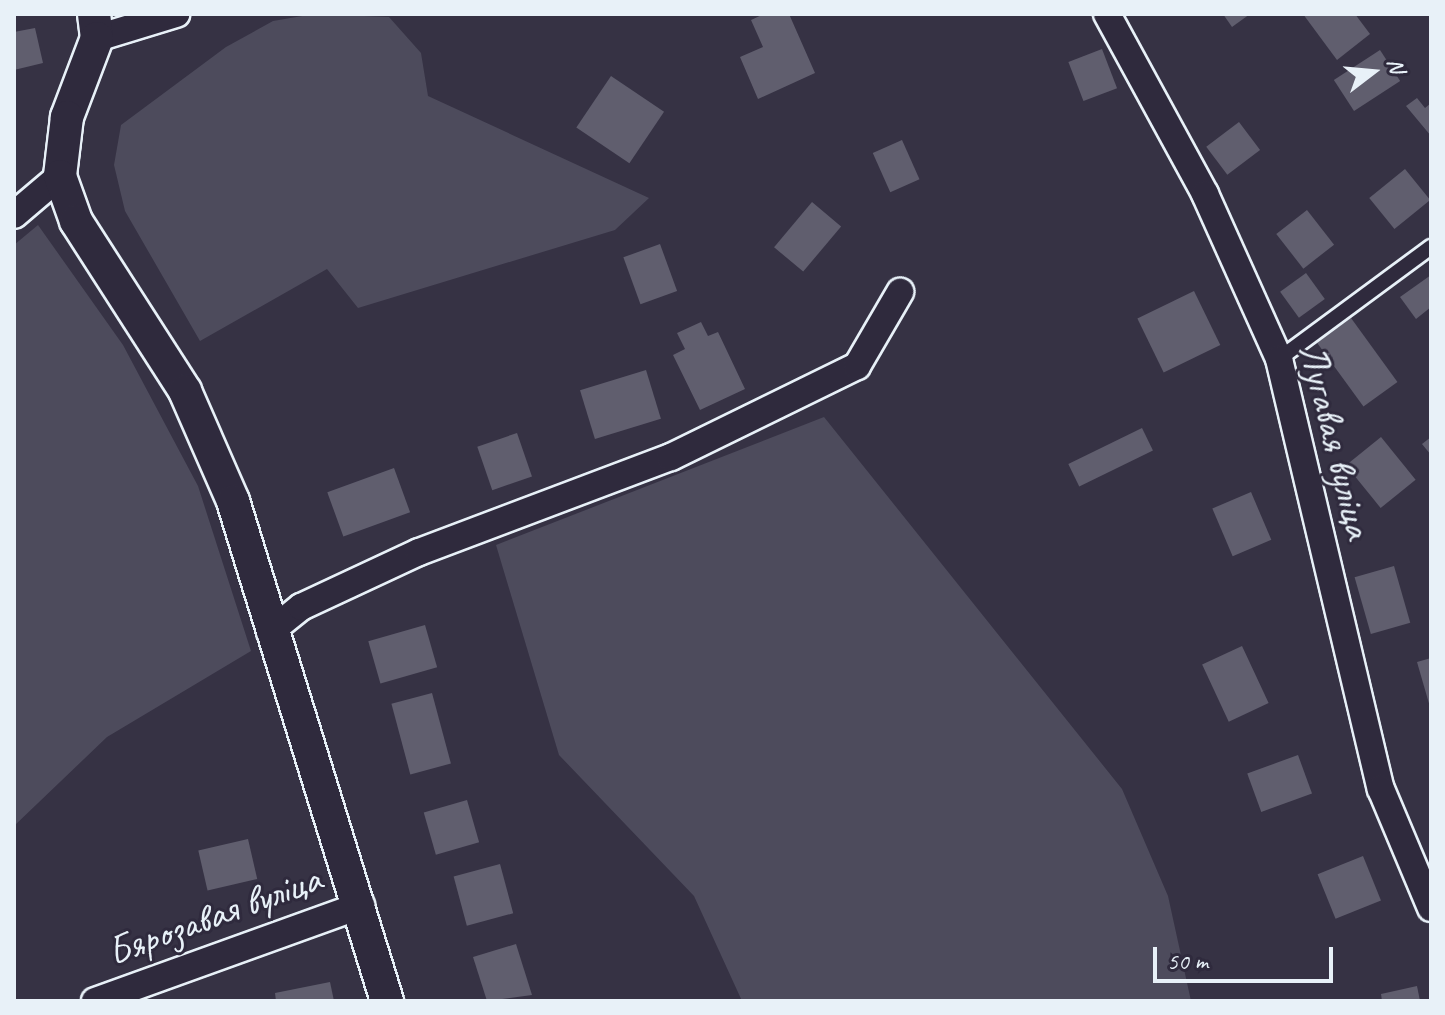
<!DOCTYPE html>
<meta charset="utf-8">
<style>
body{margin:0}
#map{position:relative;width:1445px;height:1015px;overflow:hidden;background:#363244;font-family:Caveat,sans-serif}
div>[style]{position:absolute}
.green>*{inset:0;background:#4d4b5c}
.building>*{inset:0;background:#605e6e;transform-origin:0 0}
.roads{filter:drop-shadow(2px 0 #e8f1f8) drop-shadow(-2px 0 #e8f1f8) drop-shadow(0 2px #e8f1f8) drop-shadow(0 -2px #e8f1f8)}
.service>*{height:14px;margin:-7px;padding:0 7px;transform-origin:7px;border-radius:7px;background:#2f2a3d}
.minor>*{height:26px;margin:-13px;padding:0 13px;transform-origin:13px;border-radius:13px;background:#2f2a3d}
.tertiary>*{height:32px;margin:-16px;padding:0 16px;transform-origin:16px;border-radius:16px;background:#2f2a3d}
span{translate:-50% -50%;white-space:nowrap;text-align:center;line-height:1.15;-webkit-text-stroke:6px #2f2a3d;paint-order:stroke}
.street-label{font-size:40px;color:#e8f1f8}
.frame{position:absolute;inset:0;border:16px solid #e8f1f8;pointer-events:none}
.north{position:absolute;left:1333px;top:32px;width:80px;height:80px;-webkit-text-stroke:6px #2f2a3d;paint-order:stroke;rotate:74deg;font-size:22px;font-weight:700;line-height:32px;text-align:center;color:#e8f1f8}
.north::after{content:'';display:block;margin:auto;width:28px;height:36px;background:#e8f1f8;clip-path:polygon(50% 0,100% 100%,50% 72%,0 100%)}
.scale{position:absolute;left:1153px;top:947px;width:180px;height:36px;box-sizing:border-box;border:4px solid #e8f1f8;border-top:0;padding-left:10px;font-size:24px;line-height:28px;white-space:nowrap;color:#e8f1f8;-webkit-text-stroke:6px #2f2a3d;paint-order:stroke}
</style>
<div id="map">
<div class="green">
<i style="clip-path:polygon(314px 14px,389px 17px,421px 53px,428px 96px,649px 198px,615px 230px,358px 308px,327px 269px,200px 341px,125px 211px,114px 165px,121px 125px,226px 47px,273px 21px)"></i>
<i style="clip-path:polygon(38px 225px,123px 345px,198px 486px,251px 651px,107px 737px,14px 826px,14px 245px)"></i>
<i style="clip-path:polygon(824px 417px,1122px 789px,1168px 896px,1191px 1001px,742px 1001px,694px 896px,559px 755px,496px 545px)"></i>
</div>
<div class="building">
<i style="clip-path:polygon(764px 14px,789px 14px,815px 73px,758px 99px,740px 57px,763px 47px,751px 20px)"></i>
<i style="clip-path:polygon(1223px 14px,1250px 14px,1232px 27px)"></i>
<i style="clip-path:polygon(1303px 14px,1355px 14px,1370px 34px,1337px 60px)"></i>
<i style="clip-path:polygon(35px 28px,43px 63px,14px 70px,14px 32px)"></i>
<i style="left:1102px;top:49px;width:42px;height:36px;rotate:69deg"></i>
<i style="left:1380px;top:50px;width:37px;height:55px;rotate:57deg"></i>
<i style="left:611px;top:76px;width:64px;height:62px;rotate:34deg"></i>
<i style="clip-path:polygon(1417px 98px,1425px 108px,1431px 103px,1431px 136px,1406px 106px)"></i>
<i style="left:1239px;top:122px;width:35px;height:41px;rotate:53deg"></i>
<i style="left:902px;top:140px;width:43px;height:32px;rotate:66deg"></i>
<i style="left:1405px;top:169px;width:40px;height:46px;rotate:51deg"></i>
<i style="left:812px;top:202px;width:38px;height:59px;rotate:40deg"></i>
<i style="left:1307px;top:210px;width:44px;height:39px;rotate:52deg"></i>
<i style="left:660px;top:244px;width:50px;height:39px;rotate:70deg"></i>
<i style="left:1306px;top:273px;width:32px;height:32px;rotate:54deg"></i>
<i style="clip-path:polygon(1431px 275px,1431px 307px,1416px 319px,1400px 297px)"></i>
<i style="left:1194px;top:291px;width:60px;height:63px;rotate:64deg"></i>
<i style="left:1351px;top:318px;width:79px;height:42px;rotate:54deg"></i>
<i style="clip-path:polygon(701px 322px,708px 336px,718px 332px,745px 389px,700px 410px,673px 355px,685px 349px,677px 333px)"></i>
<i style="left:646px;top:370px;width:51px;height:69px;rotate:73deg"></i>
<i style="left:1142px;top:428px;width:25px;height:82px;rotate:64deg"></i>
<i style="left:517px;top:433px;width:46px;height:42px;rotate:71deg"></i>
<i style="left:1381px;top:437px;width:55px;height:45px;rotate:51deg"></i>
<i style="clip-path:polygon(1431px 437px,1431px 455px,1422px 444px)"></i>
<i style="left:394px;top:468px;width:47px;height:71px;rotate:70deg"></i>
<i style="left:1251px;top:492px;width:52px;height:42px;rotate:67deg"></i>
<i style="left:1394px;top:566px;width:59px;height:41px;rotate:74deg"></i>
<i style="left:425px;top:625px;width:44px;height:59px;rotate:74deg"></i>
<i style="left:1242px;top:646px;width:63px;height:44px;rotate:65deg"></i>
<i style="clip-path:polygon(1431px 658px,1431px 707px,1430px 707px,1417px 662px)"></i>
<i style="left:432px;top:693px;width:73px;height:42px;rotate:75deg"></i>
<i style="left:1298px;top:755px;width:41px;height:54px;rotate:70deg"></i>
<i style="left:467px;top:800px;width:44px;height:45px;rotate:74deg"></i>
<i style="left:248px;top:839px;width:41px;height:51px;rotate:77deg"></i>
<i style="left:1363px;top:856px;width:48px;height:49px;rotate:68deg"></i>
<i style="left:500px;top:864px;width:51px;height:48px;rotate:75deg"></i>
<i style="clip-path:polygon(516px 944px,532px 995px,487px 1001px,473px 957px)"></i>
<i style="clip-path:polygon(330px 982px,334px 1001px,276px 1001px,275px 993px)"></i>
<i style="clip-path:polygon(1417px 986px,1420px 1001px,1382px 1001px,1381px 994px)"></i>
</div>
<div class="roads">
<div class="service">
<i style="left:1279px;top:359px;width:189px;rotate:-36.4deg"></i>
</div>
<div class="minor">
<i style="left:1107px;top:14px;width:205px;rotate:61.4deg"></i>
<i style="left:1205px;top:194px;width:181px;rotate:65.8deg"></i>
<i style="left:1279px;top:359px;width:442px;rotate:76.7deg"></i>
<i style="left:1381px;top:789px;width:129px;rotate:67.2deg"></i>
<i style="left:97px;top:38px;width:83px;rotate:-16.9deg"></i>
<i style="left:14px;top:215px;width:60px;rotate:-40.3deg"></i>
<i style="left:270px;top:632px;width:40px;rotate:-39deg"></i>
<i style="left:301px;top:607px;width:130px;rotate:-25deg"></i>
<i style="left:419px;top:552px;width:269px;rotate:-20.7deg"></i>
<i style="left:671px;top:457px;width:207px;rotate:-26.1deg"></i>
<i style="left:857px;top:366px;width:86px;rotate:-59.8deg"></i>
<i style="left:95px;top:1001px;width:283px;rotate:-19.8deg"></i>
</div>
<div class="tertiary">
<i style="left:94px;top:14px;width:24px;rotate:83deg"></i>
<i style="left:97px;top:38px;width:85px;rotate:110.8deg"></i>
<i style="left:67px;top:117px;width:59px;rotate:96.8deg"></i>
<i style="left:60px;top:176px;width:48px;rotate:70.4deg"></i>
<i style="left:76px;top:221px;width:202px;rotate:57.3deg"></i>
<i style="left:185px;top:391px;width:120px;rotate:66.4deg"></i>
<i style="left:233px;top:501px;width:523px;rotate:72.88deg"></i>
</div>
</div>
<div class="street-label">
<span style="left:1336px;top:441px;rotate:76deg">Лугавая вуліца</span>
<span style="left:214px;top:915px;rotate:-20deg">Бярозавая вуліца</span>
</div>
<div class="frame"></div>
<div class="north">N</div>
<div class="scale">50 m</div>
</div>
